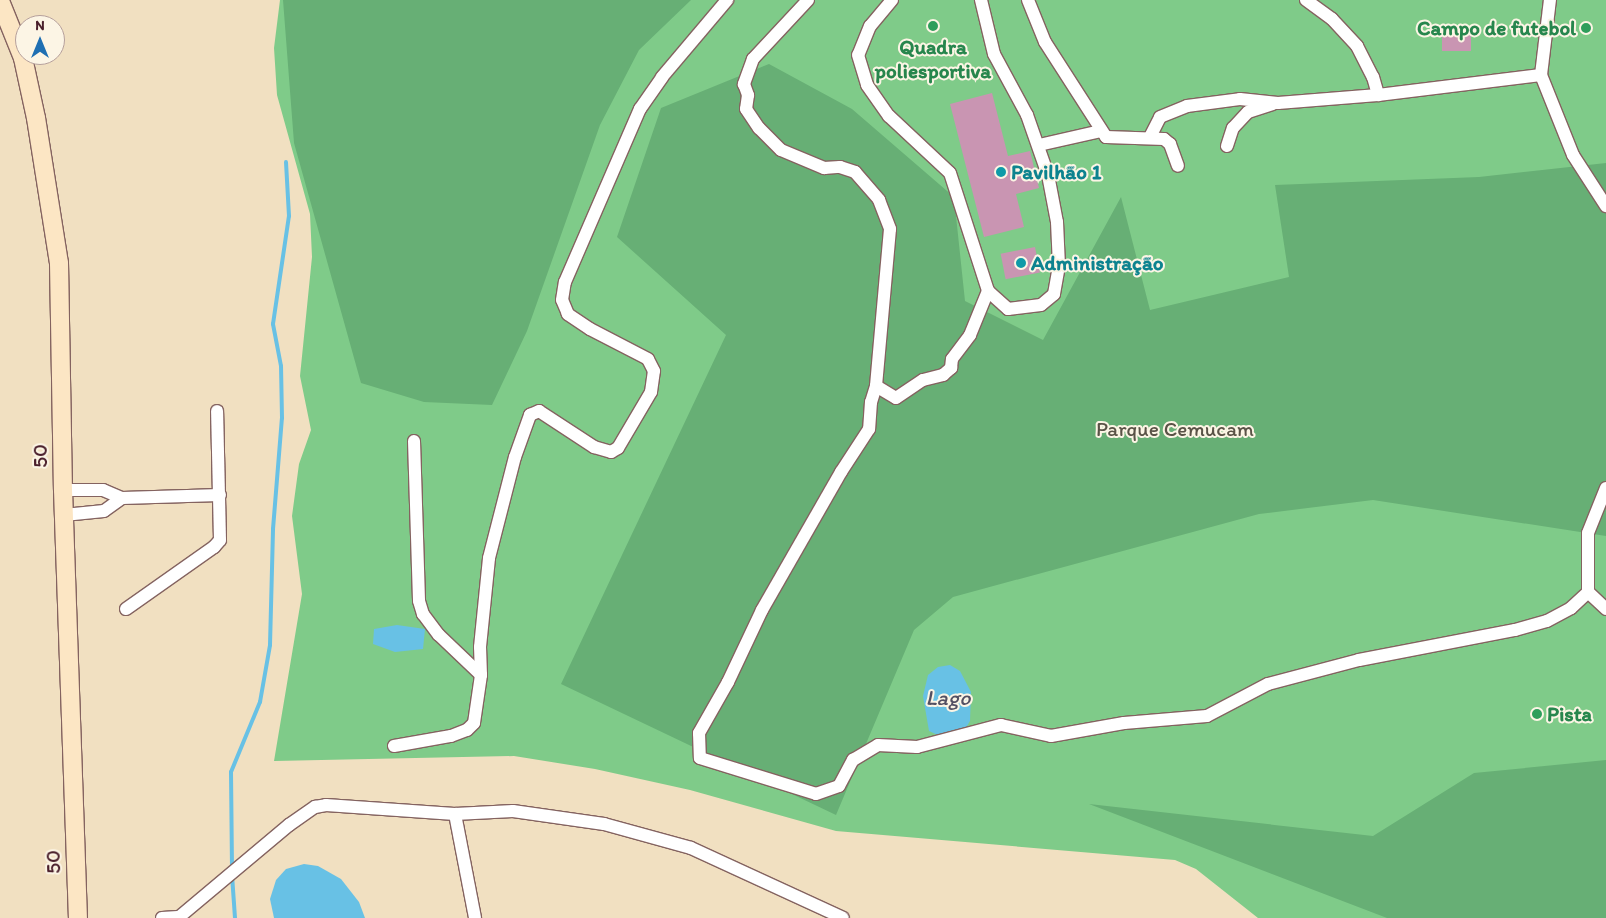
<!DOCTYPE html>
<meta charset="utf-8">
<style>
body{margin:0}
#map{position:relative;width:1606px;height:918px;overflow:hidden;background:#f1e0c1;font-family:Itim,sans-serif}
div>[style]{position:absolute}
.green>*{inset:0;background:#7fcb89}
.forest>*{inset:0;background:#67af75}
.water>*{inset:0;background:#68c1e5}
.stream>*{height:4px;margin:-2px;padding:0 2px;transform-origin:2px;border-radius:2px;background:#68c1e5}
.building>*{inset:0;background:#c995b2;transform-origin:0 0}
.roads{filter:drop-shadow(1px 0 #846360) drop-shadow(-1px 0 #846360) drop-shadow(0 1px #846360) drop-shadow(0 -1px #846360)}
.street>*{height:12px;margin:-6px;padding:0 6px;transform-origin:6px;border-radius:6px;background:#fff}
.secondary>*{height:18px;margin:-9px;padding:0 9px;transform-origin:9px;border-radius:9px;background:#fce6c4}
.dots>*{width:14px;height:14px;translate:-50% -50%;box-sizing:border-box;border:2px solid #fcf5e5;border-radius:50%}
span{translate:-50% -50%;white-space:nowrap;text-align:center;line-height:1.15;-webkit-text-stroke:4px #fcf5e5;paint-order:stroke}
.leisure-label{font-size:21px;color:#27864d;font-weight:700}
.right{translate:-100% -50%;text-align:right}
.left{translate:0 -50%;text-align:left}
.culture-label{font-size:21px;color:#0d838f;font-weight:700}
.park-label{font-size:21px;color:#5a5347}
.street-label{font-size:21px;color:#4a1f2b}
.water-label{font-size:22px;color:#535063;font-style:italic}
.north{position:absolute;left:15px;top:15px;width:50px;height:50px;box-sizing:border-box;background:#fcf5e5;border:1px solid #b59f9b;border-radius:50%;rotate:0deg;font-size:14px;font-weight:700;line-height:20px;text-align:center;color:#4a1f2b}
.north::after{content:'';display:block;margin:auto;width:18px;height:22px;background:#1f6fb2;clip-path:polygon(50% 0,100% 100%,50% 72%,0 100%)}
</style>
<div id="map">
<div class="green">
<i style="clip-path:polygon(280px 0,1606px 0,1606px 918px,1258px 918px,1196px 869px,1175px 860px,836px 831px,690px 790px,595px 769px,514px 756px,274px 761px,302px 594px,292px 516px,299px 464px,311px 430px,300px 376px,312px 257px,310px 214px,277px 95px,274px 48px)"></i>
</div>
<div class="forest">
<i style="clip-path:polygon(283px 0,691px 0,639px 50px,600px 125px,527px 331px,492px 405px,424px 402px,361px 383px,294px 143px)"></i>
<i style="clip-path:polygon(769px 64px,852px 109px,954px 197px,965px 301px,1043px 340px,1121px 197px,1150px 310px,1289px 277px,1275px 185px,1479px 177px,1606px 163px,1606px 536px,1373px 500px,1259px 514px,953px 597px,914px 630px,836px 815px,561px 684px,726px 335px,617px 237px,661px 108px)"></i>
<i style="clip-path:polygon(1606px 760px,1606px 918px,1387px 918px,1089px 804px,1373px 836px,1474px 773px)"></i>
</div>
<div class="water">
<i style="clip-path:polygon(397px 625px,425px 629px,423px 649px,395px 652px,373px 644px,374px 629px)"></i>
<i style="clip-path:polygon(950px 665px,960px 671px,971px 692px,970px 721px,964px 731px,942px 737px,929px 731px,923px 696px,928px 675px,938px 667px)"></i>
<i style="clip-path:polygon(304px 864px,318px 866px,341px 879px,359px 902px,365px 918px,274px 918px,270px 899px,276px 880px,286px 869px)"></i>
</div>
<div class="stream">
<i style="left:232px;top:868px;width:96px;rotate:-90.6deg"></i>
<i style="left:231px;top:772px;width:76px;rotate:-67.5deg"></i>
<i style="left:260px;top:702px;width:58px;rotate:-80deg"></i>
<i style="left:270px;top:645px;width:116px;rotate:-88.5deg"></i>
<i style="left:273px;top:529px;width:111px;rotate:-85.4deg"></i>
<i style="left:282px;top:418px;width:52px;rotate:-91.1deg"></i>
<i style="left:281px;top:366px;width:43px;rotate:-100.8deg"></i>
<i style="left:273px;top:324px;width:109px;rotate:-81.6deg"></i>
<i style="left:289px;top:216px;width:54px;rotate:-93.2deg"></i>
<i style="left:232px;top:875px;width:43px;rotate:86deg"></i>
</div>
<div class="building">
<i style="left:1471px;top:32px;width:19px;height:29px;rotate:90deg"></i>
<i style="clip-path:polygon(992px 93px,1008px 156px,1030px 151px,1039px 188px,1016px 194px,1024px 227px,984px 237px,950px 104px)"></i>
<i style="left:1035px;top:247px;width:26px;height:35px;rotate:79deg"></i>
</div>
<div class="roads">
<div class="street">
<i style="left:808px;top:0;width:81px;rotate:133deg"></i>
<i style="left:753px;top:59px;width:27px;rotate:110deg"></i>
<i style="left:744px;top:84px;width:12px;rotate:70deg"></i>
<i style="left:748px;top:95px;width:14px;rotate:98deg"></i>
<i style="left:746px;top:109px;width:23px;rotate:56deg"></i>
<i style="left:759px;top:128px;width:31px;rotate:45deg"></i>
<i style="left:781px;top:150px;width:47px;rotate:22.7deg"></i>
<i style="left:824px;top:168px;width:16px;rotate:-4deg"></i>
<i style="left:840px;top:167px;width:16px;rotate:18deg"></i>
<i style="left:855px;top:172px;width:37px;rotate:49deg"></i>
<i style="left:879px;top:200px;width:31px;rotate:69deg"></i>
<i style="left:890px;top:229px;width:158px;rotate:95.1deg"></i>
<i style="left:876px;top:386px;width:17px;rotate:107deg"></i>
<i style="left:871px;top:402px;width:27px;rotate:94deg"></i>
<i style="left:869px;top:429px;width:51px;rotate:123.1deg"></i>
<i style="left:841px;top:472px;width:159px;rotate:119.8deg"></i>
<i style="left:762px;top:610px;width:80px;rotate:115.3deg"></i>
<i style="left:728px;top:682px;width:59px;rotate:119.6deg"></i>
<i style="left:699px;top:733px;width:25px;rotate:88deg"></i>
<i style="left:700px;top:758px;width:121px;rotate:17.2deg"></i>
<i style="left:816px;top:794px;width:24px;rotate:-19deg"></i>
<i style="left:839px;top:786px;width:30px;rotate:-62deg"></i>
<i style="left:853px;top:760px;width:29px;rotate:-31deg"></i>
<i style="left:878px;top:745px;width:39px;rotate:3deg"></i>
<i style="left:917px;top:747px;width:87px;rotate:-14.7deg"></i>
<i style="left:1001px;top:725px;width:51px;rotate:12.4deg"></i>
<i style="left:1051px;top:736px;width:74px;rotate:-10.1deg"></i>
<i style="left:1124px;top:723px;width:83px;rotate:-4.8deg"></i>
<i style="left:1207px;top:716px;width:69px;rotate:-27.7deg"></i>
<i style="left:1268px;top:684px;width:94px;rotate:-14.8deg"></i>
<i style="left:1359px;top:660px;width:159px;rotate:-10.9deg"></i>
<i style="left:1515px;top:630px;width:33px;rotate:-16deg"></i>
<i style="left:1547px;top:621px;width:27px;rotate:-28deg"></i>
<i style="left:1571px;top:608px;width:23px;rotate:-43deg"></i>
<i style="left:892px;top:0;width:34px;rotate:130deg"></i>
<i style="left:870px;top:26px;width:31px;rotate:112deg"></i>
<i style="left:858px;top:55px;width:31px;rotate:73deg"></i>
<i style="left:867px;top:85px;width:38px;rotate:55deg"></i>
<i style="left:889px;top:116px;width:83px;rotate:43.1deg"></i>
<i style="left:950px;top:173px;width:124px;rotate:72.1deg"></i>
<i style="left:988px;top:291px;width:27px;rotate:42deg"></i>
<i style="left:1008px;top:309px;width:33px;rotate:-7deg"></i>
<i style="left:1041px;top:305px;width:17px;rotate:-40deg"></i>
<i style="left:1054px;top:294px;width:28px;rotate:-80deg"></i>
<i style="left:1059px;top:266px;width:44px;rotate:-92.6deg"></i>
<i style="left:1057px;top:222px;width:48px;rotate:-100.8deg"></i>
<i style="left:1048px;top:175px;width:64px;rotate:-109.3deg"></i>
<i style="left:1027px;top:115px;width:69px;rotate:-118.4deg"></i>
<i style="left:994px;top:54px;width:56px;rotate:-103.5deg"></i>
<i style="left:1028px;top:0;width:45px;rotate:68deg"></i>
<i style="left:1045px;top:42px;width:113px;rotate:57.3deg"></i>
<i style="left:1106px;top:137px;width:58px;rotate:2deg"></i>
<i style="left:1164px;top:139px;width:8px;rotate:40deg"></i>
<i style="left:1170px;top:144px;width:23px;rotate:70deg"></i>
<i style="left:1306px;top:0;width:32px;rotate:36deg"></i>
<i style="left:1332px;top:19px;width:37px;rotate:47deg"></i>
<i style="left:1357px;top:46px;width:35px;rotate:63deg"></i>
<i style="left:1373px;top:77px;width:19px;rotate:74deg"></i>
<i style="left:1541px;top:75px;width:86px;rotate:68.2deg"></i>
<i style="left:1573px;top:155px;width:61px;rotate:57.1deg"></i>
<i style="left:1150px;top:137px;width:22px;rotate:-63deg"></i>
<i style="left:1160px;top:117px;width:29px;rotate:-22deg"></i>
<i style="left:1187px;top:106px;width:53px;rotate:-7.5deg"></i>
<i style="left:1240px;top:99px;width:38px;rotate:6deg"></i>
<i style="left:1278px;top:103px;width:100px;rotate:-4.6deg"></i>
<i style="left:1378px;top:95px;width:164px;rotate:-7deg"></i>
<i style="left:1541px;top:75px;width:76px;rotate:-83.2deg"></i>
<i style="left:1039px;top:145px;width:64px;rotate:-12.7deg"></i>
<i style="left:1227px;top:146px;width:19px;rotate:-72deg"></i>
<i style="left:1233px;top:128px;width:22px;rotate:-47deg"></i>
<i style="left:1248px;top:112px;width:26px;rotate:-18deg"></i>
<i style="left:876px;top:386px;width:23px;rotate:31deg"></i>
<i style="left:896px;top:398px;width:32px;rotate:-34deg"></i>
<i style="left:923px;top:380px;width:21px;rotate:-14deg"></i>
<i style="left:943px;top:375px;width:11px;rotate:-41deg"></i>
<i style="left:951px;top:368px;width:9px;rotate:-84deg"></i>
<i style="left:952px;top:359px;width:30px;rotate:-53deg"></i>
<i style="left:970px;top:335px;width:48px;rotate:-67.8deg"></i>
<i style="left:414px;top:441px;width:160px;rotate:88.2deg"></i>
<i style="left:419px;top:601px;width:14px;rotate:73deg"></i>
<i style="left:423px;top:614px;width:26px;rotate:53deg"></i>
<i style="left:439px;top:635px;width:58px;rotate:43.6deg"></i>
<i style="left:1606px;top:488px;width:48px;rotate:111.8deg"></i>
<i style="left:1588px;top:533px;width:59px;rotate:90deg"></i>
<i style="left:1588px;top:592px;width:25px;rotate:43deg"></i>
<i style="left:63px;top:490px;width:40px"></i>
<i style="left:103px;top:490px;width:21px;rotate:23deg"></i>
<i style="left:122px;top:498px;width:98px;rotate:-1.8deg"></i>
<i style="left:64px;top:515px;width:40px;rotate:-5.7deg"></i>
<i style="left:104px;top:511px;width:22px;rotate:-36deg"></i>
<i style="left:126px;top:609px;width:108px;rotate:-35.2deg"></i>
<i style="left:214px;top:547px;width:9px;rotate:-49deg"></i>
<i style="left:220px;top:540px;width:129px;rotate:-91.3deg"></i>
<i style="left:394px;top:746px;width:58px;rotate:-10deg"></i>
<i style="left:451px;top:736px;width:17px;rotate:-21deg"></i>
<i style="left:467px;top:730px;width:10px;rotate:-45deg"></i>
<i style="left:474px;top:723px;width:49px;rotate:-81.7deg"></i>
<i style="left:481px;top:675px;width:28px;rotate:-92deg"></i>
<i style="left:480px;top:647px;width:89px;rotate:-84.2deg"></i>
<i style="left:489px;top:558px;width:104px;rotate:-75.6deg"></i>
<i style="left:515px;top:457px;width:45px;rotate:-70.3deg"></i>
<i style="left:530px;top:415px;width:10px;rotate:-24deg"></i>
<i style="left:539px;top:411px;width:66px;rotate:33.2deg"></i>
<i style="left:594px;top:447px;width:18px;rotate:16deg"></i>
<i style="left:611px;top:452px;width:8px;rotate:-30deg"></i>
<i style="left:618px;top:448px;width:65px;rotate:-59.5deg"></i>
<i style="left:651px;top:392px;width:21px;rotate:-82deg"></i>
<i style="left:654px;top:371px;width:13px;rotate:-117deg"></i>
<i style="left:648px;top:359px;width:65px;rotate:-152.7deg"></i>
<i style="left:590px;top:329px;width:27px;rotate:-146deg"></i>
<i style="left:568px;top:314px;width:15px;rotate:-113deg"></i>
<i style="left:562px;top:300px;width:18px;rotate:-81deg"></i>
<i style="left:565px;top:282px;width:189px;rotate:-66.6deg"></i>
<i style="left:640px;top:109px;width:39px;rotate:-55deg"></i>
<i style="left:662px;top:77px;width:101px;rotate:-49.8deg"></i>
<i style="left:455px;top:814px;width:106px;rotate:79.1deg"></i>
<i style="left:162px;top:918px;width:16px;rotate:-4deg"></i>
<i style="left:178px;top:918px;width:145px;rotate:-40deg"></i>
<i style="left:289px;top:825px;width:32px;rotate:-35deg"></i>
<i style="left:315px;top:807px;width:11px;rotate:-10deg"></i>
<i style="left:326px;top:805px;width:129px;rotate:4deg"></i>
<i style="left:455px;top:814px;width:58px;rotate:-3deg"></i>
<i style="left:513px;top:811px;width:92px;rotate:8.1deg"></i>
<i style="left:604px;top:824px;width:90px;rotate:15.4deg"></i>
<i style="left:691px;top:848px;width:167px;rotate:24.7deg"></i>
</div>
<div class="secondary">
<i style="left:0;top:1px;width:61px;rotate:68deg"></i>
<i style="left:23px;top:58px;width:61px;rotate:77.8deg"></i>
<i style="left:36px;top:118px;width:147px;rotate:81deg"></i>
<i style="left:59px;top:263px;width:227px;rotate:89deg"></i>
<i style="left:63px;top:490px;width:428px;rotate:88deg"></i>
</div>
</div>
<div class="dots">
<i style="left:933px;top:26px;background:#2e9e5b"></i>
<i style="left:1586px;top:28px;background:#2e9e5b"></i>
<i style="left:1001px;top:172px;background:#0f9aa8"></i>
<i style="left:1021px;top:263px;background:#0f9aa8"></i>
<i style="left:1537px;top:714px;background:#2e9e5b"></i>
</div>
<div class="leisure-label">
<span class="right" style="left:1576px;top:28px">Campo de futebol</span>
<span style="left:933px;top:59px">Quadra<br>poliesportiva</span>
<span class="left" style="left:1547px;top:714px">Pista</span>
</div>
<div class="culture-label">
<span class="left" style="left:1011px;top:172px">Pavilhão 1</span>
<span class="left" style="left:1031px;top:263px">Administração</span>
</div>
<div class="park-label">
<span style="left:1175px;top:429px">Parque Cemucam</span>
</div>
<div class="street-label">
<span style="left:40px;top:456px;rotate:-91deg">50</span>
<span style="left:53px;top:862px;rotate:-92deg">50</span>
</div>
<div class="water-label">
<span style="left:948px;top:698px">Lago</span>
</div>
<div class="north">N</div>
</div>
